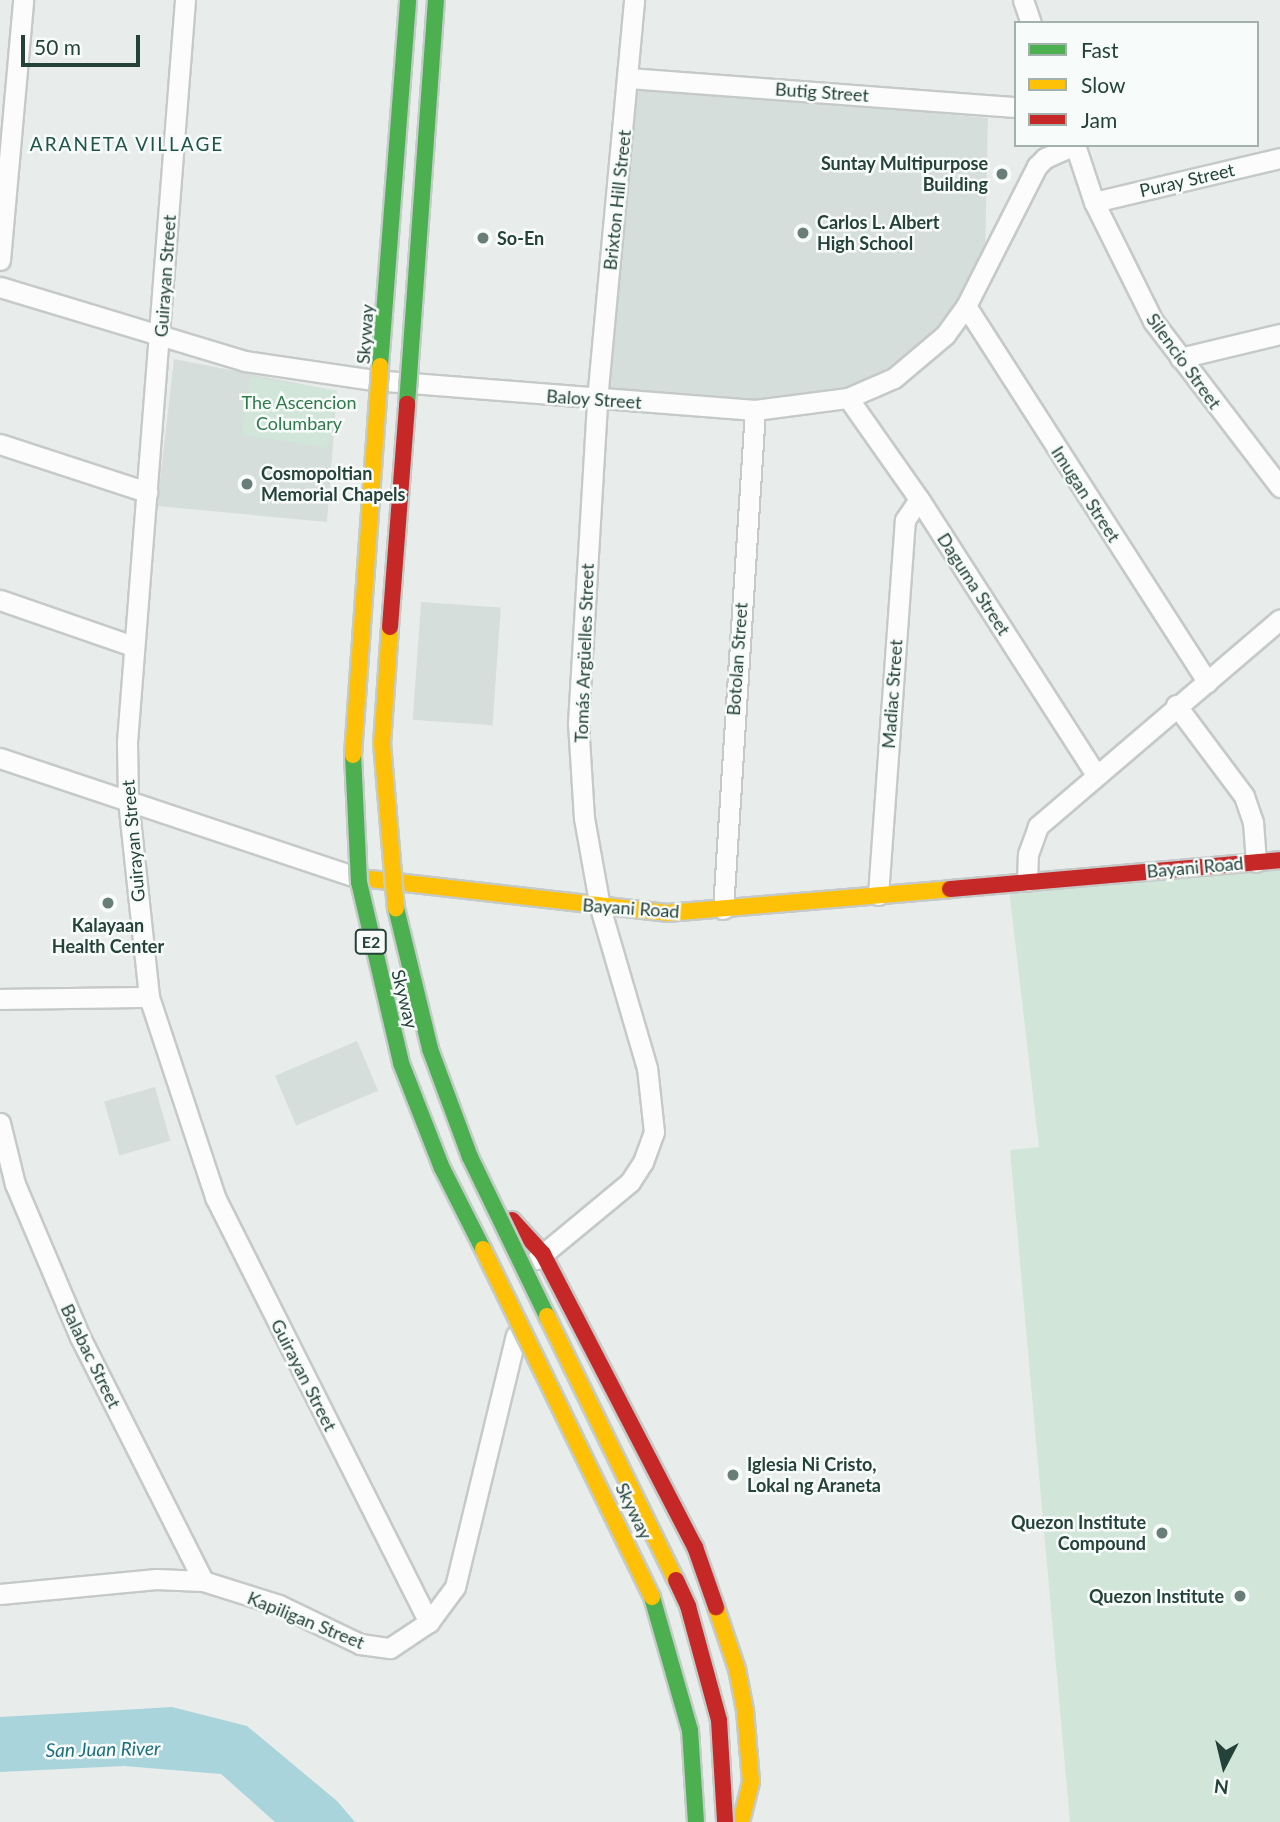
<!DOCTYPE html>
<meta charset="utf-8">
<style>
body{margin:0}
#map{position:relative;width:1280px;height:1822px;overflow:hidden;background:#e8edeb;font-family:Lato,sans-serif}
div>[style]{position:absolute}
.built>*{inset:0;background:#d6dedb;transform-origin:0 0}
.green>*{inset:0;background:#d1e6d8;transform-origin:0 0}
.water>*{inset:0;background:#a9d4db}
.roads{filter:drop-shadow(2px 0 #c5cac8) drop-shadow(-2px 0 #c5cac8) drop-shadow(0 2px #c5cac8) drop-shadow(0 -2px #c5cac8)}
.street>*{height:19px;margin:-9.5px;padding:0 9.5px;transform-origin:9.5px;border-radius:9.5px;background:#fcfcfc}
.slow>*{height:16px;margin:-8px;padding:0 8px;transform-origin:8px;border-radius:8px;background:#ffc107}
.jam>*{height:16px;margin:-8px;padding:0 8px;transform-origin:8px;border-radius:8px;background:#c62828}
.bridges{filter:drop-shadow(2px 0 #c3ccc9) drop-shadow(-2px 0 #c3ccc9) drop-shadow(0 2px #c3ccc9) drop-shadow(0 -2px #c3ccc9)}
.fast-bridge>*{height:16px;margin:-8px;padding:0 8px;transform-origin:8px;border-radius:8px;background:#4caf50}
.slow-bridge>*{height:16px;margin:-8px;padding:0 8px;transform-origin:8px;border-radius:8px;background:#ffc107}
.jam-bridge>*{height:16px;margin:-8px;padding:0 8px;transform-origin:8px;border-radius:8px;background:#c62828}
.dots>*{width:19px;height:19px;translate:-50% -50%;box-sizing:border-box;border:4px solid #f7fbf9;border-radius:50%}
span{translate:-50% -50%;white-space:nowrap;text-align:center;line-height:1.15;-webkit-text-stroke:5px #f7fbf9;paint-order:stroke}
.shield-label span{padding:2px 5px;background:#f7fbf9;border:2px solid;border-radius:5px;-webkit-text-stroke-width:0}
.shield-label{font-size:16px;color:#24423a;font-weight:700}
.street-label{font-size:18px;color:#24423a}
.poi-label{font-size:18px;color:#24423a;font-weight:700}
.right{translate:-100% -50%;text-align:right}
.left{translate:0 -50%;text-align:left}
.park-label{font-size:18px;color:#2d7a4b}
.neighbourhood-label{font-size:19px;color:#1f5548;letter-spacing:2px}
.water-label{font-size:19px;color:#1c6f80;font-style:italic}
.legend{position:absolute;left:1014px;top:21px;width:245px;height:126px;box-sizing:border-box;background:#f7fbf9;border:2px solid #a3b1ad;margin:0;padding:9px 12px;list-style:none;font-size:21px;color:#24423a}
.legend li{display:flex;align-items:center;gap:14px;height:35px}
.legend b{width:35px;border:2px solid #a3b1ad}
.north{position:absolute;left:1189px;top:1731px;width:70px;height:70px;-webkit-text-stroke:5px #f7fbf9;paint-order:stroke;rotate:187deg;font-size:19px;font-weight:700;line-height:28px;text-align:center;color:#24423a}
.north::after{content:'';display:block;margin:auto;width:24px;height:32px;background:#24423a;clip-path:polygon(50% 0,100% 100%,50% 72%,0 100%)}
.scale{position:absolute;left:21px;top:35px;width:119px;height:32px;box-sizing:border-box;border:4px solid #24423a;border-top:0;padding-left:9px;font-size:21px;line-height:24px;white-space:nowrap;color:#24423a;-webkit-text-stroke:5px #f7fbf9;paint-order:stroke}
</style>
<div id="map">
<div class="built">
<i style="clip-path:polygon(634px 85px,988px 118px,985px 259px,951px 313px,918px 345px,870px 381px,847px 391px,747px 404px,603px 389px)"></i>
<i style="clip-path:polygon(174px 359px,337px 391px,327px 522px,157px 506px)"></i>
<i style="left:421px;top:602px;width:80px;height:118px;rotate:4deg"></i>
<i style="left:357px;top:1041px;width:54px;height:89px;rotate:67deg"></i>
<i style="left:155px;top:1087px;width:56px;height:53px;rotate:74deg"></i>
</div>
<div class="green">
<i style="left:251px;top:377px;width:87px;height:58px;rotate:9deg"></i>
<i style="clip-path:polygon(1280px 867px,1280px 1822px,1070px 1822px,1010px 1150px,1039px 1147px,1009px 889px)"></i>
</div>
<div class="water">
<i style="clip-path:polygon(172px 1707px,247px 1726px,337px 1801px,355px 1822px,275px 1822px,221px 1774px,124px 1766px,0 1772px,0 1717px)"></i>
</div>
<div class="roads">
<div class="street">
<i style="left:185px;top:0;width:744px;rotate:94.47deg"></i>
<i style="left:127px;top:742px;width:58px;rotate:89deg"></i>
<i style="left:128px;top:800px;width:198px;rotate:83.9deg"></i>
<i style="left:149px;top:997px;width:211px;rotate:71.7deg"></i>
<i style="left:215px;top:1197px;width:476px;rotate:63.3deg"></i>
<i style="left:1023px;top:0;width:24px;rotate:71deg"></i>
<i style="left:628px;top:78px;width:389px;rotate:4.3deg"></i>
<i style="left:1075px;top:145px;width:60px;rotate:71.6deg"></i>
<i style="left:1094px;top:202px;width:133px;rotate:63.6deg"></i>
<i style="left:1153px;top:321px;width:209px;rotate:52.6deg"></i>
<i style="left:1094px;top:202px;width:191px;rotate:-13.3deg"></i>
<i style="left:0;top:260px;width:261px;rotate:-84.9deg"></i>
<i style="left:0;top:287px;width:256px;rotate:16.8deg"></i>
<i style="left:245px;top:361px;width:129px;rotate:8.4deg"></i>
<i style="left:373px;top:380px;width:383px;rotate:4.5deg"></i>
<i style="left:755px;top:410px;width:94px;rotate:-7.4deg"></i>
<i style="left:848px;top:398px;width:50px;rotate:-23.5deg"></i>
<i style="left:894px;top:378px;width:67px;rotate:-40.1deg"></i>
<i style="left:945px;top:335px;width:36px;rotate:-54deg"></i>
<i style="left:966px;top:306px;width:157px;rotate:-63.1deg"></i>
<i style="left:1037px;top:166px;width:11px;rotate:-45deg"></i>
<i style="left:1045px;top:158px;width:32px;rotate:-24deg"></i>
<i style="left:966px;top:306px;width:447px;rotate:57.3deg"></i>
<i style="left:1180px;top:358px;width:103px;rotate:-13.5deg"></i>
<i style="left:848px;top:398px;width:123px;rotate:54.9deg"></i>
<i style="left:919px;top:499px;width:326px;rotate:57.3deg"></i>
<i style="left:0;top:444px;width:155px;rotate:18.1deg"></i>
<i style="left:0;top:600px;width:141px;rotate:19.1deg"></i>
<i style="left:1176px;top:705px;width:114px;rotate:53.2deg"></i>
<i style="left:1244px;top:796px;width:28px;rotate:71deg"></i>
<i style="left:1253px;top:822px;width:40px;rotate:85.7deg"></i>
<i style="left:0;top:758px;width:372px;rotate:18.5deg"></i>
<i style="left:1027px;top:881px;width:27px;rotate:-88deg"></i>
<i style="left:1028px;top:854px;width:30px;rotate:-70deg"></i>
<i style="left:1038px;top:826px;width:318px;rotate:-40.5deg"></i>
<i style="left:878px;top:895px;width:376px;rotate:-85.9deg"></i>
<i style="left:905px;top:520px;width:25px;rotate:-56deg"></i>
<i style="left:723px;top:909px;width:500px;rotate:-86.33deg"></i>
<i style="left:0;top:999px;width:149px;rotate:-0.8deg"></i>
<i style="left:0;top:1123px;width:63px;rotate:76.2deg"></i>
<i style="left:15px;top:1184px;width:166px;rotate:67deg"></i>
<i style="left:80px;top:1337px;width:273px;rotate:63.2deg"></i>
<i style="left:537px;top:1259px;width:121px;rotate:-39.6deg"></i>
<i style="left:630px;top:1182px;width:24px;rotate:-57deg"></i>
<i style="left:643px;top:1162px;width:32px;rotate:-70deg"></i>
<i style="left:654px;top:1132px;width:64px;rotate:-96.2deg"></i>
<i style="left:647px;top:1068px;width:168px;rotate:-106.3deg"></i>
<i style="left:600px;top:907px;width:90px;rotate:-100.2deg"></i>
<i style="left:584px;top:818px;width:95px;rotate:-93.6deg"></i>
<i style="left:578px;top:723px;width:324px;rotate:-86.6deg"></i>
<i style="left:597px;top:400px;width:402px;rotate:-84.7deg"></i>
<i style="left:0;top:1594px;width:157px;rotate:-5.5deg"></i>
<i style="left:156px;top:1579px;width:47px;rotate:2.4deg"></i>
<i style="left:203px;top:1581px;width:80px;rotate:17.5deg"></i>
<i style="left:279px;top:1605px;width:90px;rotate:25.7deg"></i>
<i style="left:360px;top:1644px;width:30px;rotate:8deg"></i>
<i style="left:390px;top:1648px;width:47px;rotate:-33.7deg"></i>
<i style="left:429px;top:1622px;width:44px;rotate:-53.4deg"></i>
<i style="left:455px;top:1587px;width:259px;rotate:-76.4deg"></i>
</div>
<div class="slow">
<i style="left:370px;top:879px;width:299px;rotate:6.5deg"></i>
<i style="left:667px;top:913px;width:284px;rotate:-4.8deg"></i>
<i style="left:716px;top:1607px;width:65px;rotate:71.3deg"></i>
<i style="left:737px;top:1669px;width:42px;rotate:79deg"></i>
<i style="left:745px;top:1710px;width:72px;rotate:85.2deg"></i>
<i style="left:751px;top:1782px;width:41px;rotate:104deg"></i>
</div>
<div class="jam">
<i style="left:950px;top:889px;width:331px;rotate:-5deg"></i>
<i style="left:512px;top:1220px;width:46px;rotate:47.6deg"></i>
<i style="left:543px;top:1254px;width:330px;rotate:62.6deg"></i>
<i style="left:695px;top:1547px;width:64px;rotate:70.7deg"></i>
</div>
</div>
<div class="bridges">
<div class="fast-bridge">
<i style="left:380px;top:366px;width:367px;rotate:-85.6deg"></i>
<i style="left:407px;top:404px;width:405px;rotate:-85.9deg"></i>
<i style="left:353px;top:755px;width:127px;rotate:87.3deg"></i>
<i style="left:359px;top:882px;width:186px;rotate:76.9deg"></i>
<i style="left:401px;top:1063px;width:113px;rotate:68.7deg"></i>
<i style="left:442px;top:1168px;width:91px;rotate:63.2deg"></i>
<i style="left:396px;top:908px;width:145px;rotate:76.4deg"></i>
<i style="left:430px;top:1049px;width:115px;rotate:69.7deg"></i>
<i style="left:470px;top:1157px;width:177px;rotate:64.2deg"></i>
<i style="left:652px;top:1597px;width:138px;rotate:74.1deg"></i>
<i style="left:690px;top:1730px;width:92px;rotate:86.3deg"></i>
</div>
<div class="slow-bridge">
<i style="left:390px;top:627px;width:116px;rotate:93.9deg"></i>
<i style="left:382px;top:743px;width:166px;rotate:85.2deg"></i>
<i style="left:353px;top:755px;width:390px;rotate:-86deg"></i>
<i style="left:483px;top:1249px;width:387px;rotate:64.1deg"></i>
<i style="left:547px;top:1316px;width:294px;rotate:64deg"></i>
</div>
<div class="jam-bridge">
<i style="left:390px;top:627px;width:224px;rotate:-85.6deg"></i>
<i style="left:676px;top:1580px;width:29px;rotate:65deg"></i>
<i style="left:688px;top:1606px;width:118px;rotate:74.8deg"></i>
<i style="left:719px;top:1720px;width:102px;rotate:86.6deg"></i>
</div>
</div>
<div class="dots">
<i style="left:1002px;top:174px;background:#697e78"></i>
<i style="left:803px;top:233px;background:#697e78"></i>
<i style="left:483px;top:238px;background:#697e78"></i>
<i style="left:247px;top:484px;background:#697e78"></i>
<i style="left:108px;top:903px;background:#697e78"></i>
<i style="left:733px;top:1475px;background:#697e78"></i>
<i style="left:1162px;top:1533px;background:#697e78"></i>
<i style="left:1240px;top:1596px;background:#697e78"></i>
</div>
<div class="shield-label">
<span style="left:371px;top:942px">E2</span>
</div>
<div class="street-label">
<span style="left:822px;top:92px;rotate:4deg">Butig Street</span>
<span style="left:1187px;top:180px;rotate:-13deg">Puray Street</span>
<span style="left:617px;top:200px;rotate:-84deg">Brixton Hill Street</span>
<span style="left:165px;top:276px;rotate:-86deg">Guirayan Street</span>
<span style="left:365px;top:334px;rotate:-86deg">Skyway</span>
<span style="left:1184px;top:361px;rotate:54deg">Silencio Street</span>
<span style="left:594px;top:399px;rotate:4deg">Baloy Street</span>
<span style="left:1086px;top:494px;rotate:57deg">Imugan Street</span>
<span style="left:974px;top:584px;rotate:57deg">Daguma Street</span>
<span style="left:584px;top:653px;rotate:-88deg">Tomás Argüelles Street</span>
<span style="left:737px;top:659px;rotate:-86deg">Botolan Street</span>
<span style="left:892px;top:694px;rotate:-86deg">Madiac Street</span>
<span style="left:133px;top:841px;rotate:-95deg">Guirayan Street</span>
<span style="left:1195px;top:867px;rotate:-5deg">Bayani Road</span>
<span style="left:631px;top:908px;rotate:4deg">Bayani Road</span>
<span style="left:405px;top:999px;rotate:76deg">Skyway</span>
<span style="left:91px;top:1356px;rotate:64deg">Balabac Street</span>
<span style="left:304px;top:1375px;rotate:63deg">Guirayan Street</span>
<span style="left:634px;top:1511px;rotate:64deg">Skyway</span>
<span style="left:306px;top:1620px;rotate:22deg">Kapiligan Street</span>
</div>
<div class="poi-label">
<span class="right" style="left:988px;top:174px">Suntay Multipurpose<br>Building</span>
<span class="left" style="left:817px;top:233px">Carlos L. Albert<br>High School</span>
<span class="left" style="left:497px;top:238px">So-En</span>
<span class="left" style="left:261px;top:484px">Cosmopoltian<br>Memorial Chapels</span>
<span style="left:108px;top:936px">Kalayaan<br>Health Center</span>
<span class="left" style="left:747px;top:1475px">Iglesia Ni Cristo,<br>Lokal ng Araneta</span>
<span class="right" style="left:1146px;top:1533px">Quezon Institute<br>Compound</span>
<span class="right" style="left:1224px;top:1596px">Quezon Institute</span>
</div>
<div class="park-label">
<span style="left:299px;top:413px">The Ascencion<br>Columbary</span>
</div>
<div class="neighbourhood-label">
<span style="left:127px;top:144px">ARANETA VILLAGE</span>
</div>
<div class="water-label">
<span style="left:103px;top:1749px;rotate:-1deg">San Juan River</span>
</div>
<ul class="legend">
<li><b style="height:9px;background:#4caf50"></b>Fast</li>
<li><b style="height:9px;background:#ffc107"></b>Slow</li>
<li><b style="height:9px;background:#c62828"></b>Jam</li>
</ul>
<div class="north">N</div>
<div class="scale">50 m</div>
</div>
